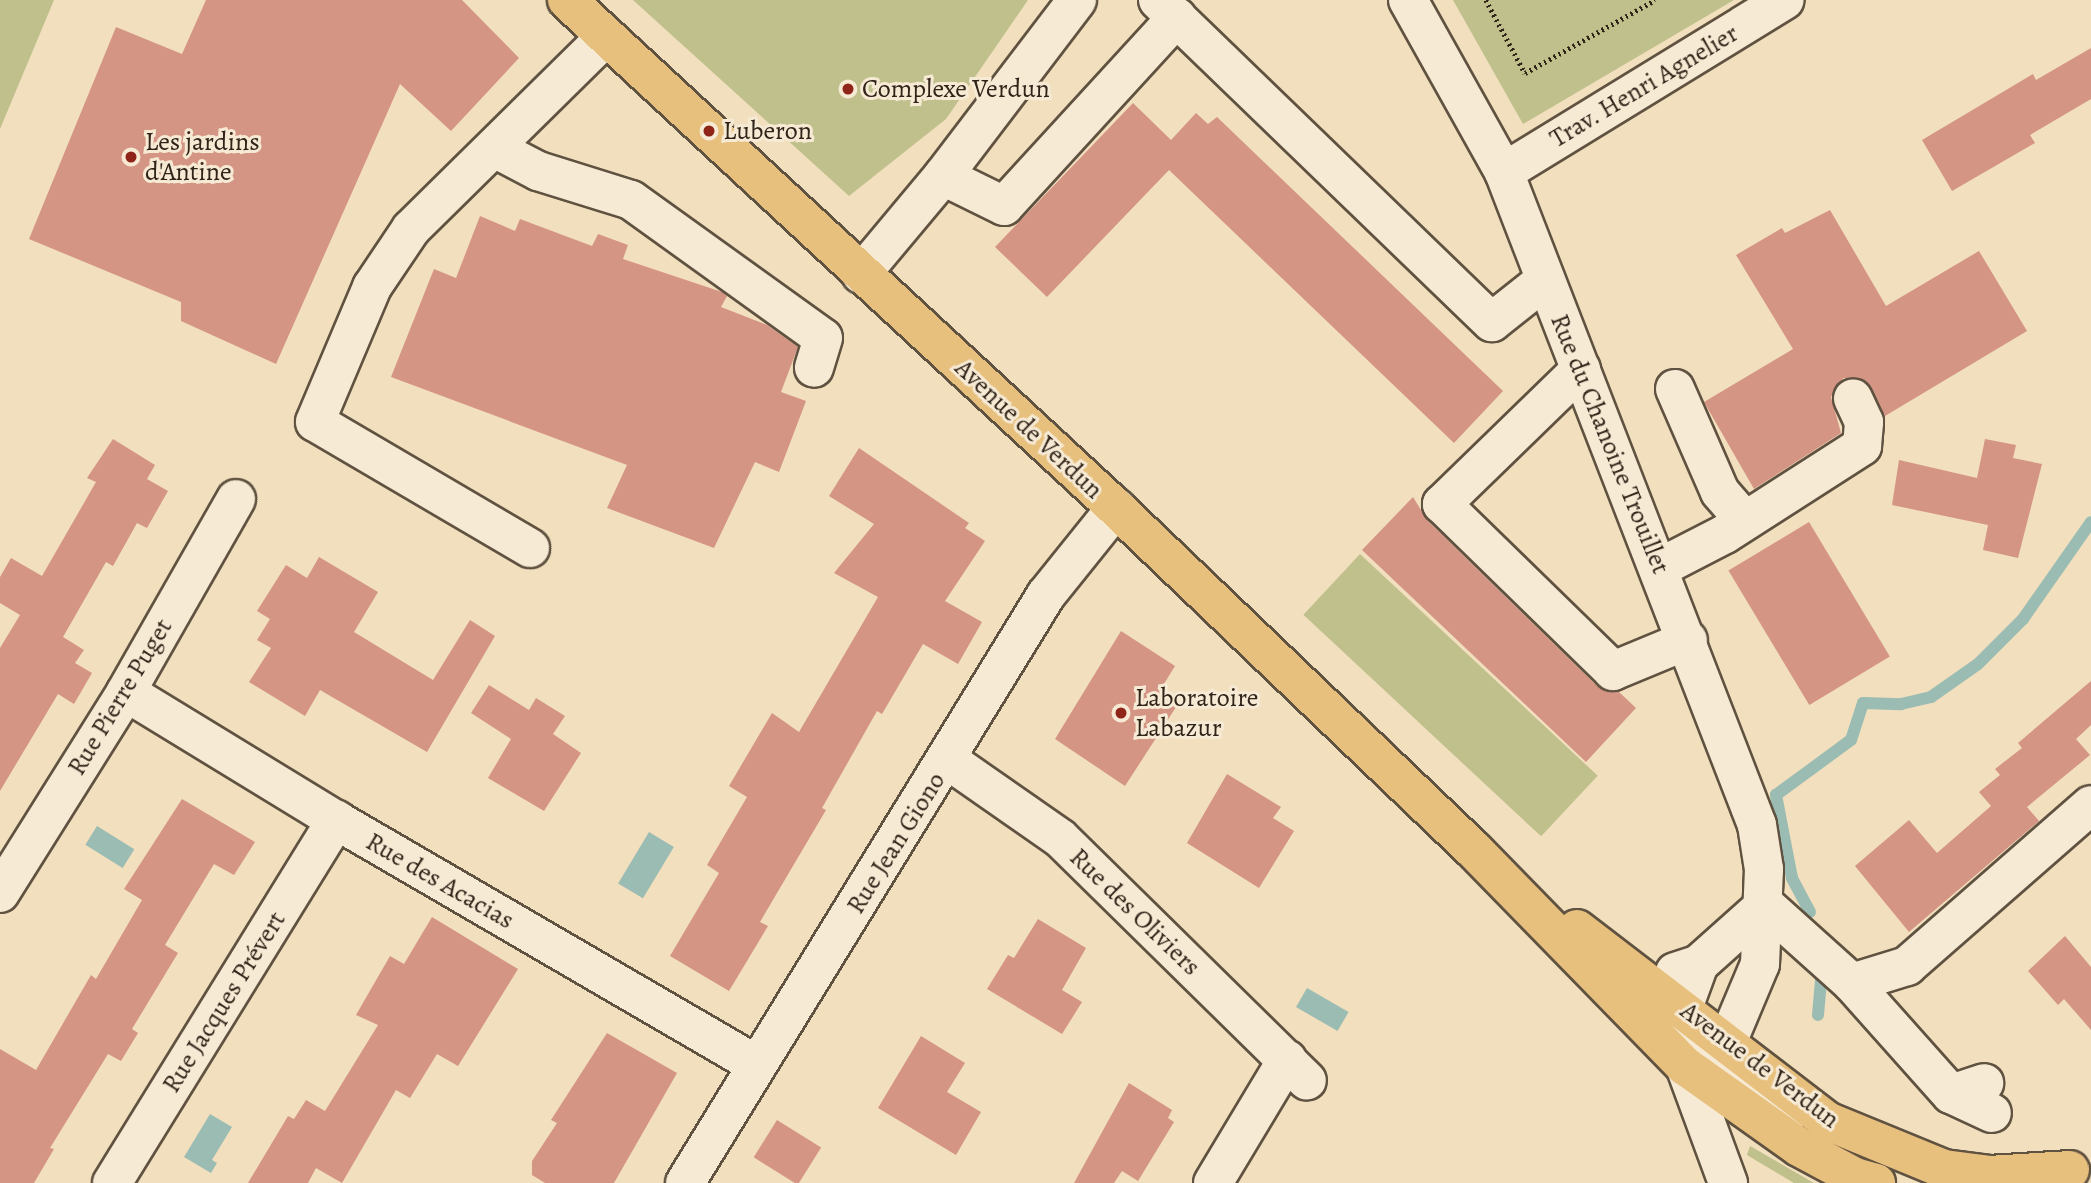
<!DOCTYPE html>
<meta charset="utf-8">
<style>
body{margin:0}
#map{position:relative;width:2091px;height:1183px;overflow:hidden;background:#f1dfbd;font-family:Alegreya,serif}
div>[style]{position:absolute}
.green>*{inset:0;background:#c0c08d;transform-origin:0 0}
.water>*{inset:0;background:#9bbcb3;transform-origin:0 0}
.stream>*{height:12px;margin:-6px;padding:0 6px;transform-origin:6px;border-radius:6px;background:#9bbcb3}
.building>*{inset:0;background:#d59584;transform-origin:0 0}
.path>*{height:4.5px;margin-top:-2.25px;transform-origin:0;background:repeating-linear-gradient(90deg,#302318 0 2px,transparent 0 5.5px)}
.roads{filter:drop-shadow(2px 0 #605241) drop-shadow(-2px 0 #605241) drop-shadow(0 2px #605241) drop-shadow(0 -2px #605241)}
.minor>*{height:38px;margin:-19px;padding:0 19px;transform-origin:19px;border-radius:19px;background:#f6ead4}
.major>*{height:38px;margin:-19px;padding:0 19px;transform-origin:19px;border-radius:19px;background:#e8c07e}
.dots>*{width:19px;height:19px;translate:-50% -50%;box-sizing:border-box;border:4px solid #f6ead4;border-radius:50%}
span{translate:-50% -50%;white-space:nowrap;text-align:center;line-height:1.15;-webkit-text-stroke:6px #f6ead4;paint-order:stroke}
.street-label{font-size:26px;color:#302318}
.poi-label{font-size:26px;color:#302318}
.left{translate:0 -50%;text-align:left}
</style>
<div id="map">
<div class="green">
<i style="clip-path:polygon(0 0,54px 0,0 129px)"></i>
<i style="clip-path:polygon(633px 0,1028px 0,946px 119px,849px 196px)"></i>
<i style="clip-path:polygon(1453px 0,1734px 0,1523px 124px)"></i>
<i style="left:1360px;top:554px;width:325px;height:83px;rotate:43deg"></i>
<i style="clip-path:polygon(1750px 1146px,1814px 1183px,1794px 1183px,1747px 1155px)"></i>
</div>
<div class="water">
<i style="left:97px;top:826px;width:44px;height:22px;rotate:32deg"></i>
<i style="left:649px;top:832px;width:29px;height:60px;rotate:31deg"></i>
<i style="left:1307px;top:988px;width:48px;height:22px;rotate:30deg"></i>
<i style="clip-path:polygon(210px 1114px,232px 1127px,212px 1160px,217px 1163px,211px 1173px,184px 1157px)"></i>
</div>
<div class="stream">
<i style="left:1810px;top:912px;width:38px;rotate:-118deg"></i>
<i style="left:1792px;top:878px;width:85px;rotate:-100.9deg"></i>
<i style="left:1776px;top:795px;width:93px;rotate:-36.3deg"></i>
<i style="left:1851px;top:740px;width:39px;rotate:-72deg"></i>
<i style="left:1863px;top:703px;width:38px;rotate:2deg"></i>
<i style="left:1901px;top:704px;width:31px;rotate:-13deg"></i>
<i style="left:1931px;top:697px;width:57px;rotate:-35.1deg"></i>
<i style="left:1978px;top:664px;width:64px;rotate:-45deg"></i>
<i style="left:2023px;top:619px;width:118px;rotate:-55deg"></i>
<i style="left:1818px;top:1015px;width:37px;rotate:-85deg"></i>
</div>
<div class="building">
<i style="clip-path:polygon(206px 0,462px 0,519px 58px,451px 131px,400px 84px,276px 364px,181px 321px,181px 302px,29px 239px,116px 27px,182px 54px)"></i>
<i style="clip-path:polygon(2091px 48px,2091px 99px,2030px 135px,2035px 143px,1952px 191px,1922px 140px,2033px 74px,2036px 80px)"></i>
<i style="clip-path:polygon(1133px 103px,1171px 140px,1196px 113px,1208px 124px,1217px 117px,1503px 391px,1454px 443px,1169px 170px,1047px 297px,995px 247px)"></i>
<i style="clip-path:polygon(1830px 210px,1886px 306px,1979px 251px,2027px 331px,1885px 416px,1866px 381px,1843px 378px,1831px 397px,1841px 433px,1754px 489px,1704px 402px,1793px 349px,1736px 255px,1782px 228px,1785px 233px)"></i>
<i style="clip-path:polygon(480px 216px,515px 231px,520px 219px,592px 246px,598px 234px,628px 245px,623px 259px,722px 292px,727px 296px,721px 307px,767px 325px,798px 347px,781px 392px,806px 401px,779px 472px,755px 462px,714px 548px,607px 508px,627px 465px,391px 377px,434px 269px,456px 278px)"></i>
<i style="clip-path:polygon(113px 439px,155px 465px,147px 479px,168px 491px,147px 528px,137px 523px,113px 566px,106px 562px,63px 637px,84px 650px,75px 663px,92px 673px,74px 704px,58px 694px,0 791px,0 648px,20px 615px,0 603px,0 577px,11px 558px,42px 576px,96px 482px,87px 478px)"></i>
<i style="clip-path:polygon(1985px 439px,2016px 445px,2013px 458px,2042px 464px,2018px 558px,1983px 550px,1988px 525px,1892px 505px,1899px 460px,1977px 478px)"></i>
<i style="clip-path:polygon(859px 448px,969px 523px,965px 528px,985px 541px,945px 601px,982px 622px,958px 664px,923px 644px,882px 714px,877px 711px,822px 808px,826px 810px,760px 922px,768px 926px,729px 991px,670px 956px,719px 873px,707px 865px,747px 797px,729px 786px,772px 713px,799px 732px,878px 597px,834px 573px,874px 524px,829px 496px)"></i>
<i style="clip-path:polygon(1413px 497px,1427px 520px,1598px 687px,1619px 692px,1636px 708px,1586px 762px,1362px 550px)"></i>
<i style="left:1809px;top:522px;width:157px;height:94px;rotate:59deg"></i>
<i style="clip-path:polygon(319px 557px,378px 592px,354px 632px,433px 680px,470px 620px,495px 636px,427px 752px,320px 690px,305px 716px,249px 682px,271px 648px,257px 640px,270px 619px,257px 611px,286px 565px,307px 578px)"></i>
<i style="clip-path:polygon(1121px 631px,1175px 666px,1159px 692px,1178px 704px,1125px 786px,1055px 739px)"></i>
<i style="clip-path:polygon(2091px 681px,2091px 725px,2076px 739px,2090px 755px,2027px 807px,2039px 821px,1909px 932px,1855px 866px,1909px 820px,1937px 853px,1991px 806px,1979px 792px,2000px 775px,1995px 769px,2022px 748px,2018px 743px)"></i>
<i style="clip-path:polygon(489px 685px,529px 710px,536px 698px,565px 716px,553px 734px,581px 753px,544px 811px,488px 778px,511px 739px,471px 713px)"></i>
<i style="clip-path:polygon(1227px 774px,1281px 807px,1273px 818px,1294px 831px,1259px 888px,1187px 843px)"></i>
<i style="clip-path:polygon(182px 799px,255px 842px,234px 875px,214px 864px,165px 945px,178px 953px,132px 1029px,138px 1033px,121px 1061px,108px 1054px,50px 1148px,54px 1149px,34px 1183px,0 1183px,0 1049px,36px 1070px,91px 975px,96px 979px,142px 900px,124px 889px)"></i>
<i style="clip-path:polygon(432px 917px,518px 969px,458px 1066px,437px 1054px,410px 1098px,396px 1090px,342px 1183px,316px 1168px,308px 1183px,248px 1183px,288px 1116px,294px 1119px,306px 1100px,325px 1111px,378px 1025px,356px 1015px,390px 956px,404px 964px)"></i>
<i style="clip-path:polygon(1038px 919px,1086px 948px,1062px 990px,1082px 1002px,1062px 1034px,987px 989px,1008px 955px,1014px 958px)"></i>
<i style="clip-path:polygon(2065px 936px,2091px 967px,2091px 1030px,2064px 999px,2058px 1005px,2028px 971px)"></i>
<i style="clip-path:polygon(607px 1033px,677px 1073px,614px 1183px,545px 1183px,532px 1175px,532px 1161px,557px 1123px,551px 1120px)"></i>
<i style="clip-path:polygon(921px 1036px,965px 1063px,947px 1092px,981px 1112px,956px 1155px,878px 1108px)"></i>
<i style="clip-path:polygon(1129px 1083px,1172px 1110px,1168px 1118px,1174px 1122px,1138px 1181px,1122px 1171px,1114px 1183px,1074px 1183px)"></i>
<i style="left:777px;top:1120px;width:52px;height:44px;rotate:32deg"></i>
</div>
<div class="path">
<i style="left:1486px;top:0;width:83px;rotate:61.9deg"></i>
<i style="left:1525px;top:73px;width:149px;rotate:-29.3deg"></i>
</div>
<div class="roads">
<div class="minor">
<i style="left:1158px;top:0;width:464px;rotate:44deg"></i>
<i style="left:1492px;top:322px;width:68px;rotate:-38.4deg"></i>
<i style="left:1408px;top:0;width:197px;rotate:60.8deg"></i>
<i style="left:1504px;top:172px;width:700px;rotate:68.82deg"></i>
<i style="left:1757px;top:825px;width:45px;rotate:81deg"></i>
<i style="left:1764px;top:869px;width:95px;rotate:92.4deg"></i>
<i style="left:1760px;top:964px;width:88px;rotate:112.8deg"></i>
<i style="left:494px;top:148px;width:50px;rotate:27.6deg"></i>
<i style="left:538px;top:171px;width:97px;rotate:17.3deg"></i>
<i style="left:631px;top:200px;width:236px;rotate:35.7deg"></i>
<i style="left:823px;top:338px;width:31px;rotate:107deg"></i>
<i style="left:1504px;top:172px;width:329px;rotate:-31.5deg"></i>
<i style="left:943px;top:176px;width:68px;rotate:26.2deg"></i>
<i style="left:1004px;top:206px;width:256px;rotate:-47.5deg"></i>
<i style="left:861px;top:274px;width:128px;rotate:-50.1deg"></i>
<i style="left:943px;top:176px;width:221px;rotate:-52.7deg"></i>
<i style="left:1581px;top:369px;width:194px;rotate:135.8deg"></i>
<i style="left:1442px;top:504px;width:239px;rotate:44.3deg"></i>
<i style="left:1613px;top:671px;width:81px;rotate:-22.5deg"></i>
<i style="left:1675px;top:389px;width:112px;rotate:66.4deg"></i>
<i style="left:1720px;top:492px;width:38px;rotate:49deg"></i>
<i style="left:530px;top:548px;width:249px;rotate:-149.6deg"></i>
<i style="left:315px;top:422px;width:147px;rotate:-67.1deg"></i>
<i style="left:372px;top:287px;width:70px;rotate:-56.1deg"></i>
<i style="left:411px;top:229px;width:274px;rotate:-44.6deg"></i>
<i style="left:1659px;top:568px;width:74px;rotate:-27.3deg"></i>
<i style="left:1725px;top:534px;width:163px;rotate:-32.7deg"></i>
<i style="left:1862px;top:446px;width:24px;rotate:-85deg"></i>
<i style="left:1864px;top:422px;width:26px;rotate:-115deg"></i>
<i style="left:126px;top:692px;width:246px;rotate:31.4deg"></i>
<i style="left:336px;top:820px;width:487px;rotate:30.2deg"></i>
<i style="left:948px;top:760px;width:136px;rotate:34.9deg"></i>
<i style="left:1060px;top:838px;width:346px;rotate:44.5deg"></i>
<i style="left:0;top:893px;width:237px;rotate:-57.9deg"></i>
<i style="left:126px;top:692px;width:222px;rotate:-60.3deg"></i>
<i style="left:1765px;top:905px;width:117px;rotate:41.9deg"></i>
<i style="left:1852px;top:983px;width:149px;rotate:48.3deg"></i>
<i style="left:1951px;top:1094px;width:35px;rotate:-18deg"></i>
<i style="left:1699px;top:964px;width:47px;rotate:110deg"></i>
<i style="left:1683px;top:1008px;width:45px;rotate:66.3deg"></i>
<i style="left:1701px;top:1049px;width:109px;rotate:39.4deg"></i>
<i style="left:1675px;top:972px;width:25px;rotate:-18deg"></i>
<i style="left:1699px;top:964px;width:89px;rotate:-41.8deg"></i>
<i style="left:1852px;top:983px;width:58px;rotate:-17.2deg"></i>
<i style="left:1907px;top:966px;width:244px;rotate:-41.2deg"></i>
<i style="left:1685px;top:1066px;width:125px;rotate:69.8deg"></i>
<i style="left:1951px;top:1094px;width:45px;rotate:24.9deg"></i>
<i style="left:112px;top:1183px;width:427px;rotate:-58.3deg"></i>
<i style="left:685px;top:1183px;width:690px;rotate:-58.45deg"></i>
<i style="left:1046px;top:595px;width:112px;rotate:-51.2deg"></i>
<i style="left:1213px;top:1183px;width:144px;rotate:-59deg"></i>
</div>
<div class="major">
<i style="left:567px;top:0;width:748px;rotate:42.78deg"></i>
<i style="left:1116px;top:508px;width:497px;rotate:43.7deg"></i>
<i style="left:1475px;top:851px;width:301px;rotate:45.7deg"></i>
<i style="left:1685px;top:1066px;width:140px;rotate:35.4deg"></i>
<i style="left:1799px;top:1147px;width:64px;rotate:28.2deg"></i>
<i style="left:1855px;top:1177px;width:22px;rotate:16deg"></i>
<i style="left:1577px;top:929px;width:315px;rotate:37.5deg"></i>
<i style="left:1827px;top:1121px;width:126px;rotate:22.3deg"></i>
<i style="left:1944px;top:1169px;width:45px;rotate:7.6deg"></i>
<i style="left:1989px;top:1175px;width:81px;rotate:-3.5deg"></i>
</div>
</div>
<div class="dots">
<i style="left:848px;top:89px;background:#8f2418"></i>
<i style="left:709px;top:131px;background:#8f2418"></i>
<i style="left:131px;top:157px;background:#8f2418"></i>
<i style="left:1121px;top:713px;background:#8f2418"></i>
</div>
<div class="street-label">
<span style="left:1644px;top:86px;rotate:-31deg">Trav. Henri Agnelier</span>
<span style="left:1029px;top:429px;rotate:43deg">Avenue de Verdun</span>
<span style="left:1610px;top:444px;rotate:68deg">Rue du Chanoine Trouillet</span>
<span style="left:120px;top:697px;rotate:-59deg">Rue Pierre Puget</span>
<span style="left:896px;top:843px;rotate:-58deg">Rue Jean Giono</span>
<span style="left:440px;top:881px;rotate:30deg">Rue des Acacias</span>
<span style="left:1135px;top:912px;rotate:44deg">Rue des Oliviers</span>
<span style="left:224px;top:1002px;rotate:-58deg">Rue Jacques Prévert</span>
<span style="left:1760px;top:1065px;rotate:37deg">Avenue de Verdun</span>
</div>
<div class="poi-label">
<span class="left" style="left:862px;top:89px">Complexe Verdun</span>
<span class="left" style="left:723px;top:131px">Luberon</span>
<span class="left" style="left:145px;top:157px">Les jardins<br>d'Antine</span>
<span class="left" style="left:1135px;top:713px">Laboratoire<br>Labazur</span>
</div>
</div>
